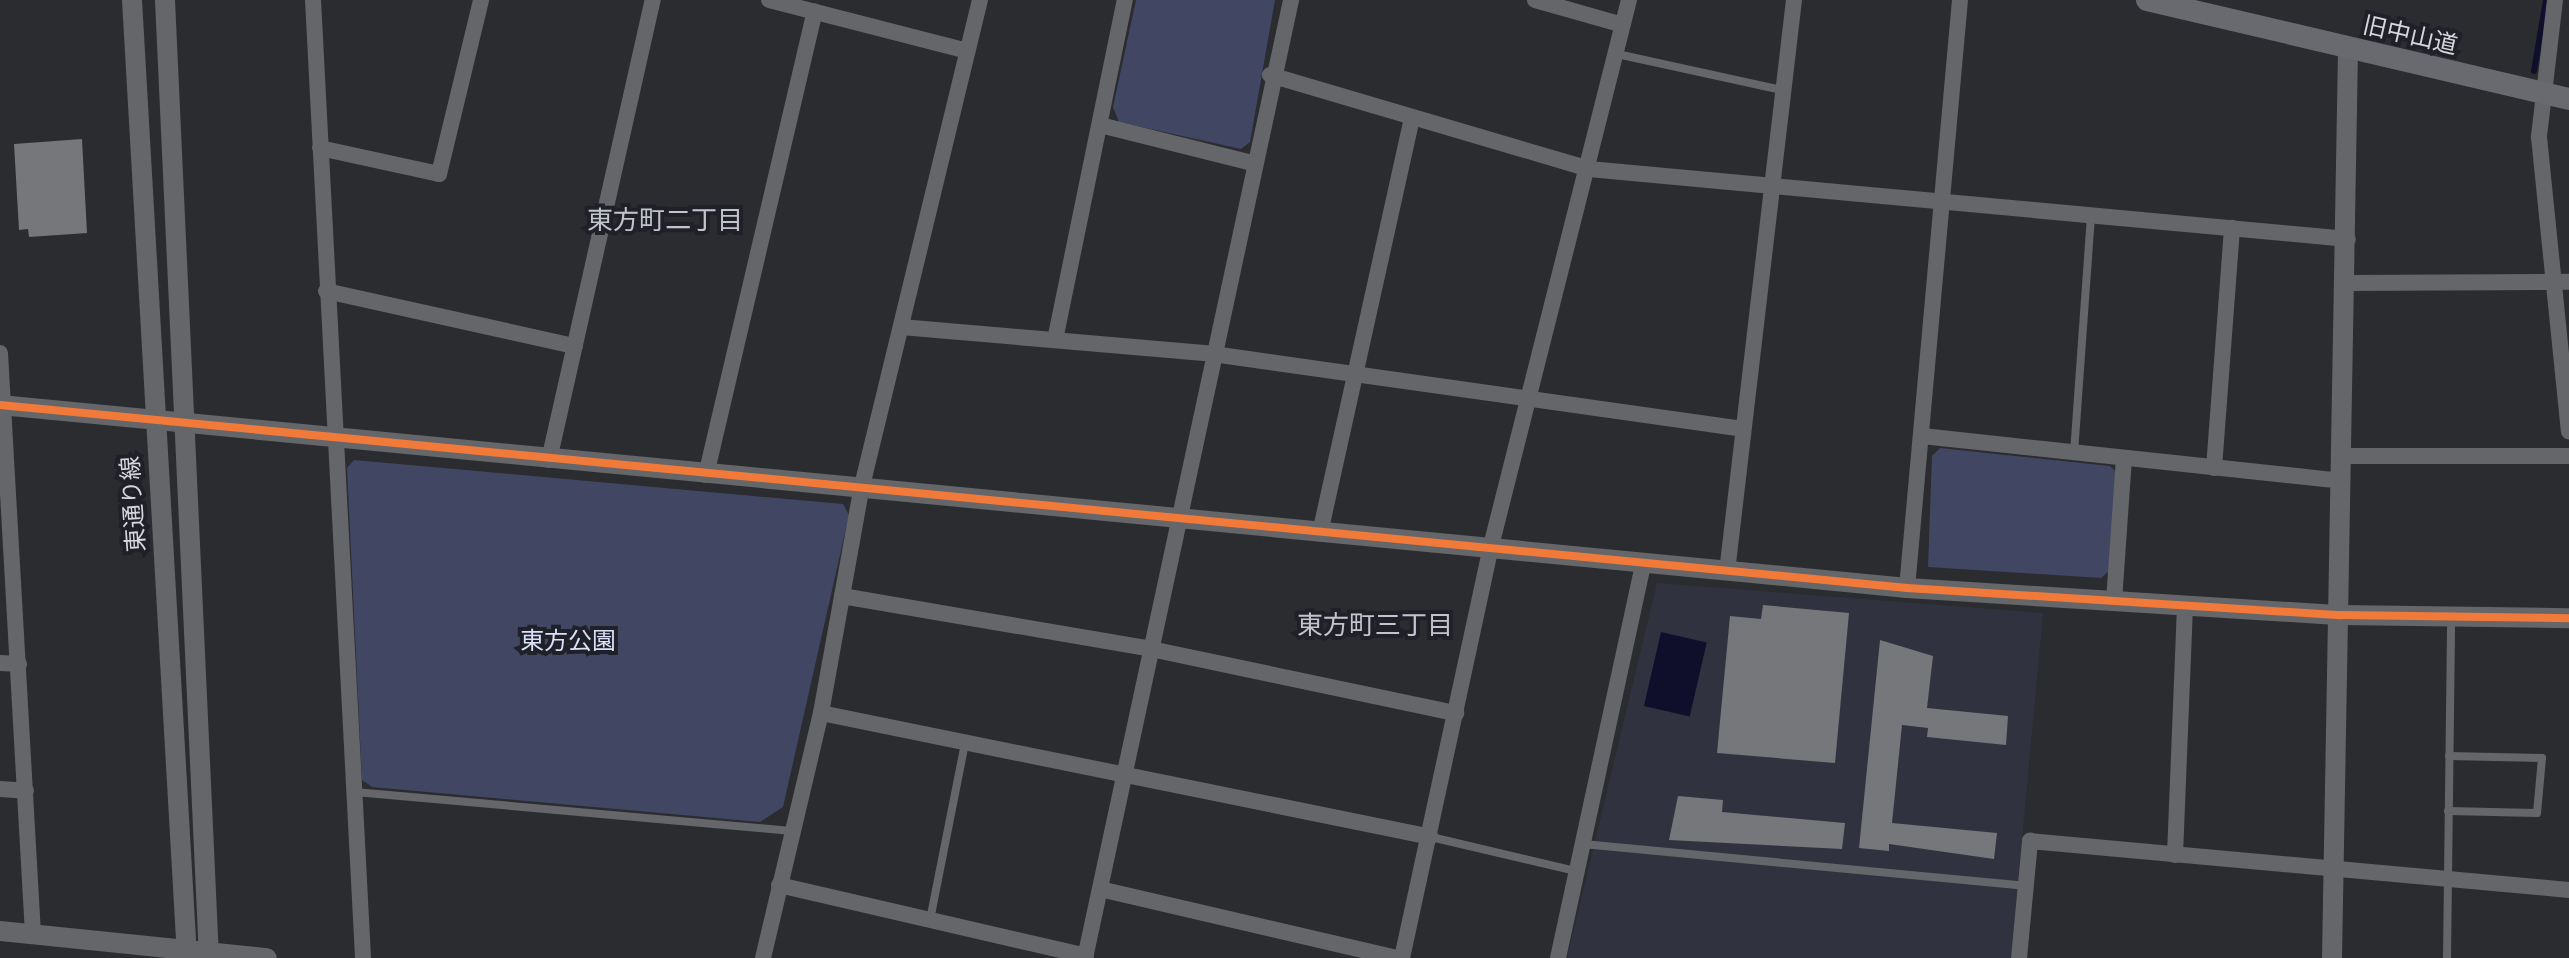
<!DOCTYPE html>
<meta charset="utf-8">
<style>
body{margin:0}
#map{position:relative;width:2569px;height:958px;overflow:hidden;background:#2b2c30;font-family:"Nunito Sans","Noto Sans JP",sans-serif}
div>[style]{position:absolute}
.built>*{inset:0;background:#30333f}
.green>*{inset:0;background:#414662}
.water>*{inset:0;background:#0f0f2c;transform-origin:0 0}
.stream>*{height:6px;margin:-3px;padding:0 3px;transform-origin:3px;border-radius:3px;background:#0f0f2c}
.building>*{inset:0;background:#76777a}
.service>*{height:8px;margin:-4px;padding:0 4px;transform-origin:4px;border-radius:4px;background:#656669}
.minor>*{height:16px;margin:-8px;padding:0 8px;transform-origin:8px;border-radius:8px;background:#656669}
.tertiary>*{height:20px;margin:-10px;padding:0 10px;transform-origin:10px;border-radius:10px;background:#656669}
.secondary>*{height:22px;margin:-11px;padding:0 11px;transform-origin:11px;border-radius:11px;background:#696a6f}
.cycleway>*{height:8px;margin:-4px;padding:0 4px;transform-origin:4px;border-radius:4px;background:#f17a3a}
span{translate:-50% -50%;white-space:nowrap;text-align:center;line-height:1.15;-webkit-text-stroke:8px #202128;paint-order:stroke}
.street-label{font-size:24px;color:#d6d7dc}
.park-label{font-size:24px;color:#dadffa}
.neighbourhood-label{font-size:26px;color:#c2c4cd}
</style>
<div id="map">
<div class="built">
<i style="clip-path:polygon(1657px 583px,2043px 613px,2011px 958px,1567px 958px)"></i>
</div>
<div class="green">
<i style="clip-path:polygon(1136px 0,1275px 0,1250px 142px,1241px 149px,1119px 122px,1113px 107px)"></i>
<i style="clip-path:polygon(1940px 448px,2110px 466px,2117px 473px,2109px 571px,2101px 578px,1928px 567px,1932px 456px)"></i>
<i style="clip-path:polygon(354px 460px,843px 504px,849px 515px,783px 807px,760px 822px,372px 787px,362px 780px,347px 468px)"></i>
</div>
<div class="water">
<i style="left:1661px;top:632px;width:47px;height:76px;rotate:13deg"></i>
</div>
<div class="stream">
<i style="left:2534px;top:71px;width:72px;rotate:-80.4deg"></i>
</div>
<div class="building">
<i style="clip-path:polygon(82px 139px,87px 233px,29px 237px,28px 229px,19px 230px,14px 144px)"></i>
<i style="clip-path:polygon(1763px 605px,1849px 613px,1835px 763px,1717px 753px,1730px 616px,1761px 619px)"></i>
<i style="clip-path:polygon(1880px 640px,1933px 656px,1927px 708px,2008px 716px,2006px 745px,1927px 737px,1928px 728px,1902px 725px,1892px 823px,1997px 833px,1994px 859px,1889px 844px,1889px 851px,1859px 848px)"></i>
<i style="clip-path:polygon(1678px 796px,1723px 800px,1722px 812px,1845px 823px,1842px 849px,1669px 840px)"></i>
</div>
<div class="service">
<i style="left:1617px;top:54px;width:169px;rotate:12.3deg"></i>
<i style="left:2074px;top:453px;width:239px;rotate:-85.9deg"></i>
<i style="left:355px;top:792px;width:438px;rotate:5.1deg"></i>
<i style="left:2448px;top:811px;width:89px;rotate:1.3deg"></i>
<i style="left:2537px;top:813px;width:55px;rotate:-84.8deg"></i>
<i style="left:2542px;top:758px;width:93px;rotate:-178.8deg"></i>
<i style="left:1431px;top:837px;width:149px;rotate:13.2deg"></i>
<i style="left:1583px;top:844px;width:444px;rotate:5.4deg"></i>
<i style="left:930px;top:920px;width:180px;rotate:-78.8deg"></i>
<i style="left:2447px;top:958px;width:341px;rotate:-89.3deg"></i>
</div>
<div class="minor">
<i style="left:313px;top:0;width:959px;rotate:87.01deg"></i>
<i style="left:769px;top:0;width:204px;rotate:14.4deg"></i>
<i style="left:1535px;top:0;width:91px;rotate:15.9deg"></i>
<i style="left:2555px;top:0;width:138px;rotate:96.7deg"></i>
<i style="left:2539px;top:137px;width:296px;rotate:84.2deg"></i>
<i style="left:1270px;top:75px;width:333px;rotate:16.4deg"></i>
<i style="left:1589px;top:169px;width:762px;rotate:5.27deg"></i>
<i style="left:1100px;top:125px;width:157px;rotate:14deg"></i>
<i style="left:320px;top:148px;width:122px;rotate:12.3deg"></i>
<i style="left:439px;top:174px;width:179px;rotate:-76.4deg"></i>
<i style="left:2347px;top:283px;width:222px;rotate:-0.3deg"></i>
<i style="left:326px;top:291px;width:255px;rotate:12.5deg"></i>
<i style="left:901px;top:327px;width:313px;rotate:4.9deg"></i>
<i style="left:1213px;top:354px;width:535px;rotate:8.05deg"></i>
<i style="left:1055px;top:340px;width:347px;rotate:-78.4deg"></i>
<i style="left:0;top:353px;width:583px;rotate:86.75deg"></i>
<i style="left:1922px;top:436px;width:422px;rotate:6.1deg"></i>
<i style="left:2343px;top:456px;width:226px"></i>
<i style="left:549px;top:460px;width:472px;rotate:-77.3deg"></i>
<i style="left:2214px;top:468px;width:241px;rotate:-85.7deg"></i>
<i style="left:706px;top:475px;width:476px;rotate:-76.8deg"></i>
<i style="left:1320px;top:533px;width:426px;rotate:-77.5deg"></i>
<i style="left:1727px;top:572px;width:576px;rotate:-83.32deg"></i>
<i style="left:1907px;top:588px;width:590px;rotate:-84.85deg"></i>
<i style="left:842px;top:596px;width:314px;rotate:9.7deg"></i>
<i style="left:1151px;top:649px;width:312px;rotate:11.9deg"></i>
<i style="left:2114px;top:601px;width:143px;rotate:-86deg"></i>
<i style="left:0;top:663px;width:19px;rotate:3deg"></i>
<i style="left:821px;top:713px;width:622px;rotate:11.49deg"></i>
<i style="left:0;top:789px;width:26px;rotate:4deg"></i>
<i style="left:2175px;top:855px;width:251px;rotate:-87.7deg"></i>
<i style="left:779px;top:885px;width:315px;rotate:13deg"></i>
<i style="left:1100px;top:889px;width:305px;rotate:13.1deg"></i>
<i style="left:763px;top:958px;width:252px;rotate:-76.7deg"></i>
<i style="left:821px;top:713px;width:227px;rotate:-79.8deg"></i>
<i style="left:861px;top:490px;width:504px;rotate:-76.35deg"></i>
<i style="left:1085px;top:958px;width:980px;rotate:-77.86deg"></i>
<i style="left:1402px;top:958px;width:417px;rotate:-77.8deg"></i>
<i style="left:1490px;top:550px;width:567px;rotate:-75.82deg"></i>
<i style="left:1558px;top:958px;width:401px;rotate:-77.8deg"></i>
<i style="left:2019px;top:958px;width:118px;rotate:-84.6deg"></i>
<i style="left:2030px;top:841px;width:541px;rotate:5.19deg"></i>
</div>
<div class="tertiary">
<i style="left:132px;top:0;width:960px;rotate:86.71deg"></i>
<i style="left:165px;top:0;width:959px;rotate:87.37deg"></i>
<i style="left:0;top:405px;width:1916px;rotate:5.48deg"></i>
<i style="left:1907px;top:588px;width:435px;rotate:3.6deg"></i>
<i style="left:2341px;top:615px;width:228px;rotate:0.8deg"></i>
<i style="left:0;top:931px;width:268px;rotate:5.8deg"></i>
<i style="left:2332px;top:958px;width:910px;rotate:-88.99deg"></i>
</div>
<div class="secondary">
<i style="left:2147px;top:0;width:433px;rotate:13.2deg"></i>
</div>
<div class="cycleway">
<i style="left:0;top:405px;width:1916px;rotate:5.48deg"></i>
<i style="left:1907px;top:588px;width:435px;rotate:3.6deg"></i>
<i style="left:2341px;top:615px;width:228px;rotate:0.8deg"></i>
</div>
<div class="street-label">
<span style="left:2410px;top:36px;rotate:13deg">旧中山道</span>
<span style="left:134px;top:504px;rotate:-94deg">東通り線</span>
</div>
<div class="park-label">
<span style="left:568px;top:642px">東方公園</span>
</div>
<div class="neighbourhood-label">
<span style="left:665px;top:221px">東方町二丁目</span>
<span style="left:1375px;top:626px">東方町三丁目</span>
</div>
</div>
